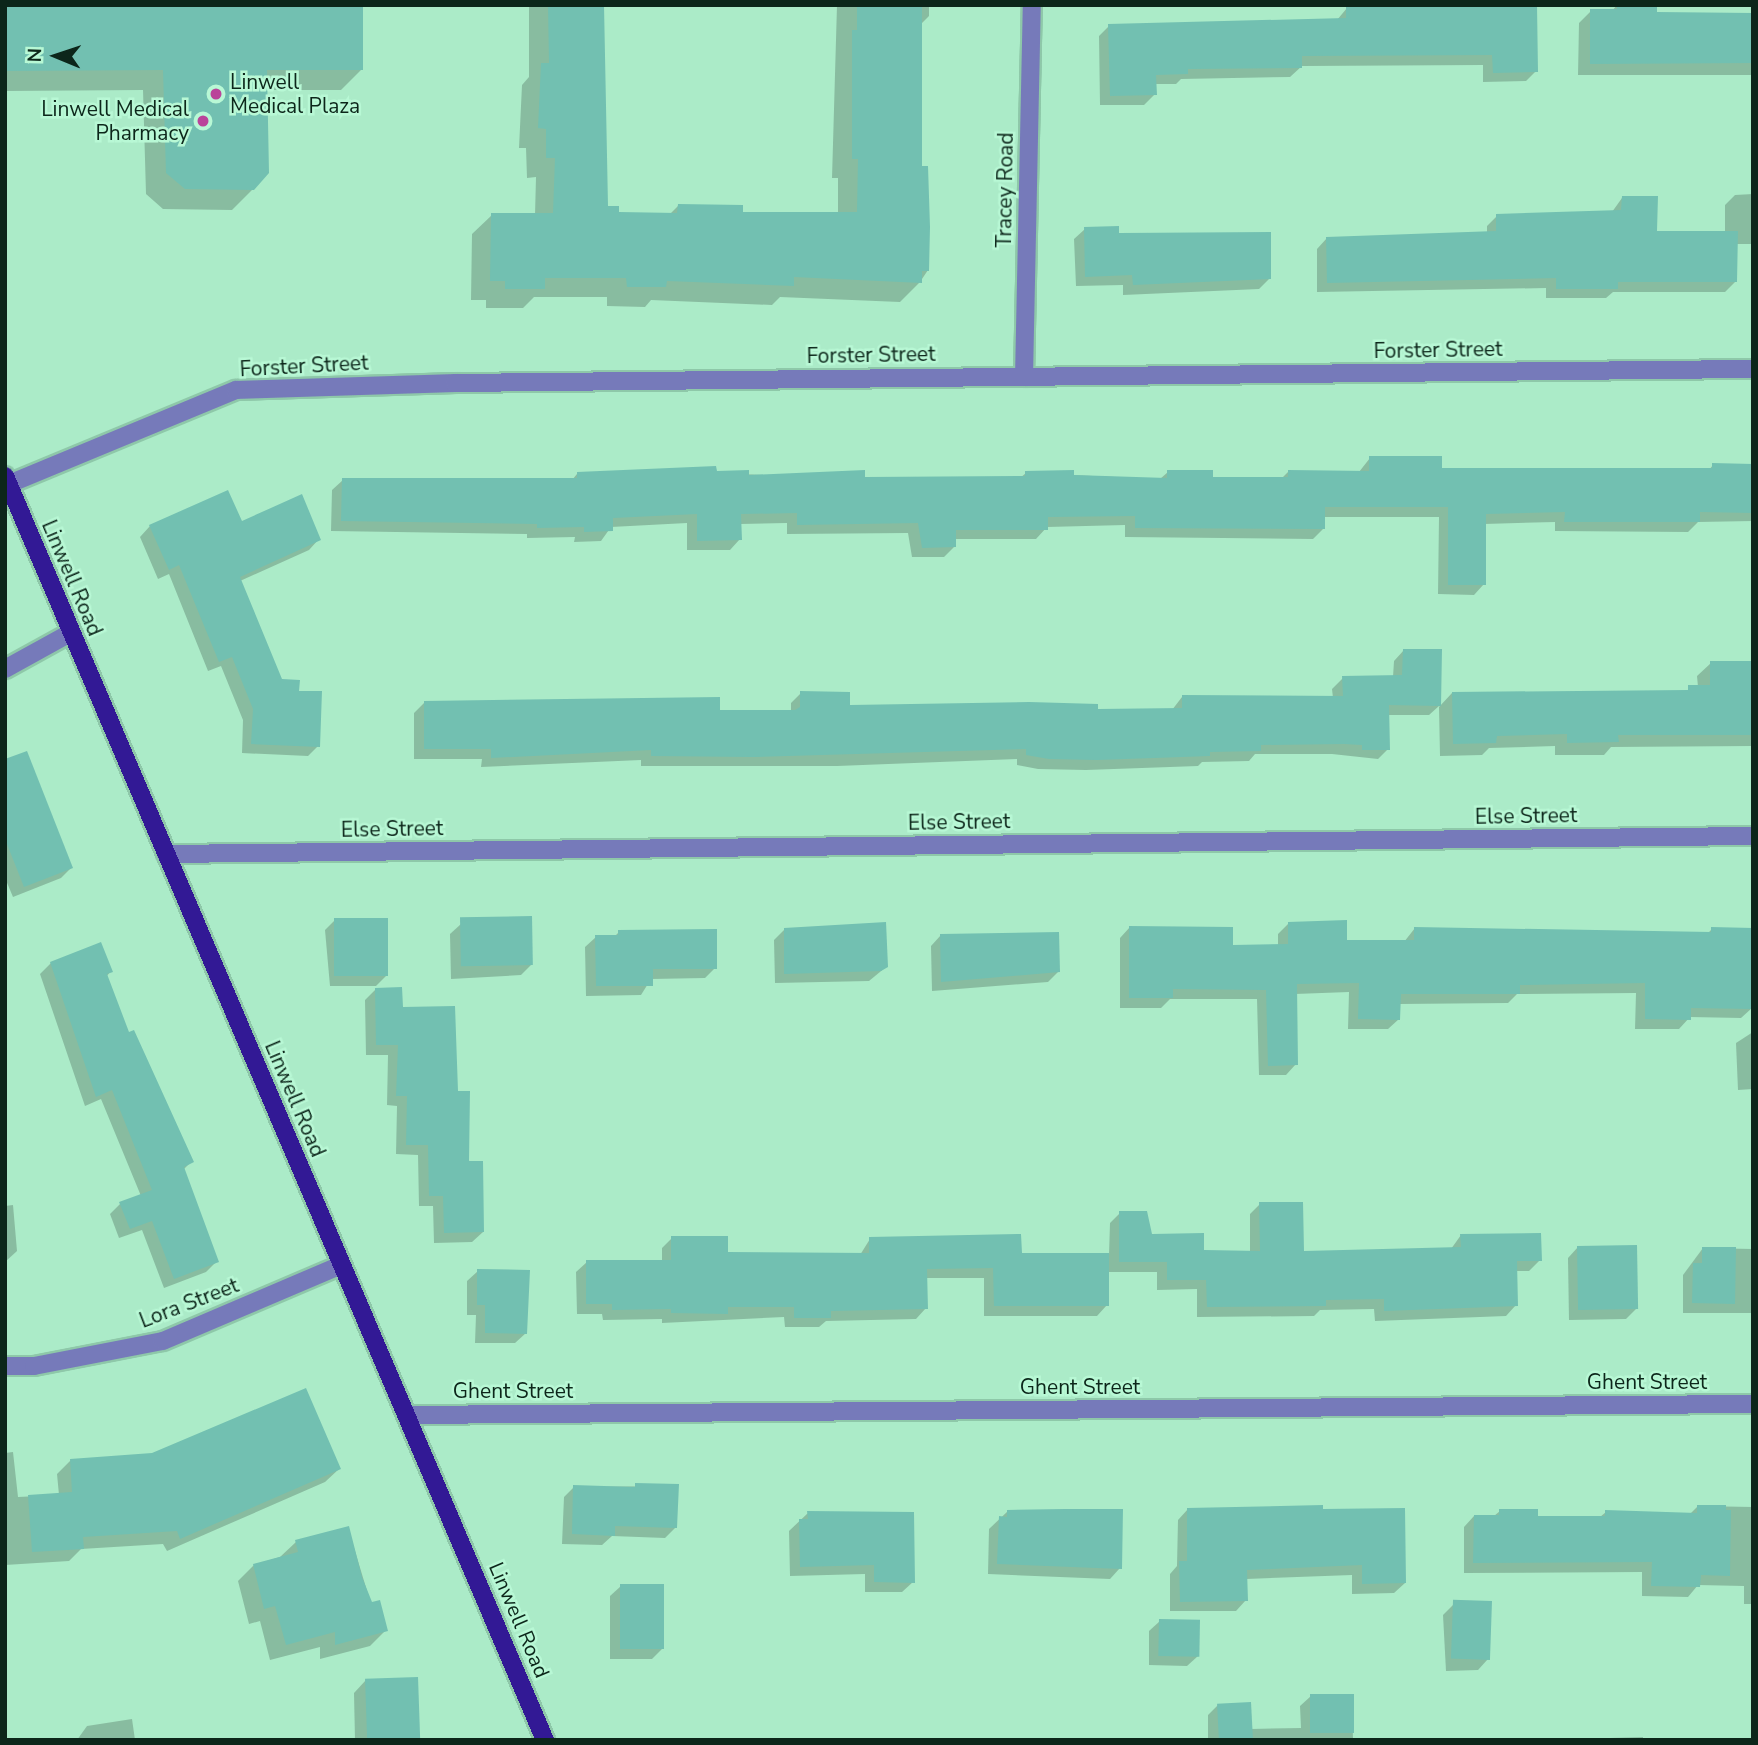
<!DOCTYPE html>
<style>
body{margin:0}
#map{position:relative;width:1758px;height:1745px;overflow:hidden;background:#abebc8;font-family:"Nunito Sans",sans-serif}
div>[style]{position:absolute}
.shadow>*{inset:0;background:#0003}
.building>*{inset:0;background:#72c0b1;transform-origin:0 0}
.roads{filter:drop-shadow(2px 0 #8ec8a9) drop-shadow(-2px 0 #8ec8a9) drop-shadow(0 2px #8ec8a9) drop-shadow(0 -2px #8ec8a9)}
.minor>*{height:18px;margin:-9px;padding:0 9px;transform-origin:9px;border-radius:9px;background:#767aba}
.major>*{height:18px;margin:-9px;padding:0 9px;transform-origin:9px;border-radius:9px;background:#321995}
.dots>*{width:19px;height:19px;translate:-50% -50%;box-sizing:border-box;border:4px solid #b8f8d5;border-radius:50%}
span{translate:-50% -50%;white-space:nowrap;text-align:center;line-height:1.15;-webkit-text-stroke:5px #b8f8d5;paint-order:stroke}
.poi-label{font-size:21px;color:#0c261a}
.left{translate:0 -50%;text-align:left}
.right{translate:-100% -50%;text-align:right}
.street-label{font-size:21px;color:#0c261a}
.frame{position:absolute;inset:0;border:7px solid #0c261a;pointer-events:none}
.north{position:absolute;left:21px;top:21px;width:70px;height:70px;-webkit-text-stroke:5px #b8f8d5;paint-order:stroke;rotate:272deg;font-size:19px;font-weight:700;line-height:28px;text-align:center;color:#0c261a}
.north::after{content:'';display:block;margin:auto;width:24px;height:32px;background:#0c261a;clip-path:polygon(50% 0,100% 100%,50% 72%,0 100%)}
</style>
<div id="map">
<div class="shadow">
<i style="clip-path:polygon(5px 5px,362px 69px,341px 90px,266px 90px,253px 189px,232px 210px,163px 209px,146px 194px,143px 90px,5px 91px)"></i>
<i style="clip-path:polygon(529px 5px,603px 5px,606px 208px,617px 214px,670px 214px,678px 206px,741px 213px,838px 214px,838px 178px,832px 178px,837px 5px,929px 5px,929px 16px,920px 25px,920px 168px,928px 270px,920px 282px,900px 302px,780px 297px,772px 305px,651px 300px,645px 307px,607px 306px,607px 297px,534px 297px,523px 308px,486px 308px,486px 300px,471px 300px,472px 234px,492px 215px,535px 215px,536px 177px,527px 178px,526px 148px,519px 148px,522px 85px,529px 77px)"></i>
<i style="clip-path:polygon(1363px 5px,1422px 5px,1536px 71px,1526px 81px,1483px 82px,1483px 65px,1302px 66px,1290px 77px,1181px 79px,1176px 84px,1155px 84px,1155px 94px,1144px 105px,1100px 105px,1099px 36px,1109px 26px,1337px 20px,1347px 8px)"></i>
<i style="clip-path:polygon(1617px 5px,1655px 14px,1753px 13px,1753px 75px,1578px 75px,1579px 23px,1591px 11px,1612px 11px)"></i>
<i style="clip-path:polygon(1753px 194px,1753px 244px,1736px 244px,1736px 281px,1725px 292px,1613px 292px,1606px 298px,1546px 298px,1546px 288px,1317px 292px,1317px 249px,1327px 238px,1487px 233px,1487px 226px,1497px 216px,1612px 212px,1622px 198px,1656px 233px,1725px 233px,1725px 205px,1735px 195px)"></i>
<i style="clip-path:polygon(1085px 229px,1117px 235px,1269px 279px,1259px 289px,1123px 295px,1123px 285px,1076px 286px,1074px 239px)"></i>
<i style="clip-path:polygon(1370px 458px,1440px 470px,1709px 470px,1713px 465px,1753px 465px,1753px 521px,1698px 522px,1688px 532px,1555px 531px,1555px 522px,1484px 524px,1484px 584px,1474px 595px,1438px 594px,1439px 517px,1324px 517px,1323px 529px,1313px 539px,1125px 537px,1125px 525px,1047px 527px,1036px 539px,954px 539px,954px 547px,944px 557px,912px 557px,908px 533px,787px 534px,787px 523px,740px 524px,740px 539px,730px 550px,687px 550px,687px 523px,611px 527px,601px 541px,574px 542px,575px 537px,527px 538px,527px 534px,331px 531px,332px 490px,343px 480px,572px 480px,577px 474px,715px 473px,864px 479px,1020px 478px,1026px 473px,1160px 479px,1168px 472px,1211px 479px,1281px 479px,1289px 471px,1359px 472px)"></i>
<i style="clip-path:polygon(241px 523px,319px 539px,309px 550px,240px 581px,280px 681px,298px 692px,318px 746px,308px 756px,242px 753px,243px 720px,221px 666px,208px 671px,169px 574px,158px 579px,140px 537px,150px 526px)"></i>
<i style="clip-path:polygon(1404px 650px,1440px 651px,1439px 706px,1429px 715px,1388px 715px,1388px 749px,1378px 759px,1332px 754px,1255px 754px,1249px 761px,1202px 762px,1198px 766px,1086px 770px,1038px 769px,1017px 765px,1017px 759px,837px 766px,641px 766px,641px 760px,481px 767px,482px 759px,414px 759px,414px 713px,424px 703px,791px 712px,791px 703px,801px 693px,848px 706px,1172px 710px,1182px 697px,1333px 698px,1332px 689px,1343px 678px,1393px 677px,1394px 661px)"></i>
<i style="clip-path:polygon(1711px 663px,1753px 663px,1753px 746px,1611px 747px,1604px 755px,1555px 755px,1555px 746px,1489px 748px,1482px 755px,1440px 756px,1439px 707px,1452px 693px,1684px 691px,1698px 687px,1697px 676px)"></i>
<i style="clip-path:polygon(5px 761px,71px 868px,61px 878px,13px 897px,5px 878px)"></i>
<i style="clip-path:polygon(335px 920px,387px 975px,376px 986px,330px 986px,325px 930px)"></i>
<i style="clip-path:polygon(461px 924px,531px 965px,521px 975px,451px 979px,450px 934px)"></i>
<i style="clip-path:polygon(1288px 924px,1345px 942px,1404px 942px,1415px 928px,1707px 934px,1712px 929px,1752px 1008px,1741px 1018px,1690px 1017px,1679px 1029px,1635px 1029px,1636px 993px,1517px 994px,1508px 1003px,1399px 1004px,1399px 1019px,1388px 1029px,1348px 1029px,1349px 992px,1295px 994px,1296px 1064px,1286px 1075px,1259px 1075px,1257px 999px,1170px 999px,1161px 1008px,1120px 1008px,1120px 938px,1130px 927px,1231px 947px,1278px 946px,1278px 934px)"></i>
<i style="clip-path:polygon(784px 930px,886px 967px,869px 981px,775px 983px,774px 940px)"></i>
<i style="clip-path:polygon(619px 932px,715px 968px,705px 978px,651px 979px,641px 995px,586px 996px,585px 947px,596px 937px,614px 937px)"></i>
<i style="clip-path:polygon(941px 935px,1058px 972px,1048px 982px,932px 991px,931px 946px)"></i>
<i style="clip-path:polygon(51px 963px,111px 971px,106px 977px,128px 1034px,191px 1162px,183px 1170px,217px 1261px,206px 1272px,164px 1288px,142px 1230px,119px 1238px,110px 1214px,120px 1204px,141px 1196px,101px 1099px,85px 1106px,40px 974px)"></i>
<i style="clip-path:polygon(376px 989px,401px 1009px,456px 1093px,483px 1232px,472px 1242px,434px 1243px,433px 1206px,419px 1206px,418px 1155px,396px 1154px,397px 1106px,387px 1105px,388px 1055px,366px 1055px,365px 1000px)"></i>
<i style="clip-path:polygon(1753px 1032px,1753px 1089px,1738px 1090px,1736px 1043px)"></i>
<i style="clip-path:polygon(1260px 1204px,1302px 1253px,1451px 1249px,1461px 1235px,1540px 1260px,1529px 1271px,1516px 1271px,1516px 1305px,1506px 1316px,1375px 1321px,1374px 1309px,1320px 1310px,1314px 1316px,1197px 1317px,1197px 1289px,1157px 1290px,1157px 1272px,1107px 1272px,1107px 1305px,1097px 1316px,984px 1316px,984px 1278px,926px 1278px,926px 1308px,916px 1319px,826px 1321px,819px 1327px,785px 1327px,784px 1317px,662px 1323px,662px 1319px,603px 1320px,602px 1314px,577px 1314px,576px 1272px,587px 1262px,662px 1261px,662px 1248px,672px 1238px,726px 1254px,860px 1255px,870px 1239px,1020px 1255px,1109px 1255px,1110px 1223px,1120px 1213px,1151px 1236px,1202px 1252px,1250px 1252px,1250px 1214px)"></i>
<i style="clip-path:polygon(13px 1205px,17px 1251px,5px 1262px,5px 1206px)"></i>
<i style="clip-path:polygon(1578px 1247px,1636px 1309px,1626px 1319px,1569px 1320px,1568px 1258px)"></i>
<i style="clip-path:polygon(1703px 1248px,1753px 1249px,1753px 1313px,1683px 1313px,1683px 1275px)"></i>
<i style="clip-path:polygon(478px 1271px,526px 1333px,515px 1343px,475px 1343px,476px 1315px,467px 1315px,467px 1281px)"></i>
<i style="clip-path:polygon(13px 1452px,18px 1497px,59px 1495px,57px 1474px,71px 1460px,152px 1455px,339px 1469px,325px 1482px,167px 1551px,163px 1544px,81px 1549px,69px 1561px,5px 1565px,5px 1453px)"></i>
<i style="clip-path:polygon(677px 1486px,676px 1527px,665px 1538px,612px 1536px,602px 1545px,562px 1544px,564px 1497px,574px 1487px)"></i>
<i style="clip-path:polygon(1698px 1506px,1753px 1507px,1753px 1604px,1744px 1604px,1744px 1586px,1698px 1585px,1688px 1597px,1642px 1596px,1642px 1572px,1464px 1573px,1464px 1527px,1474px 1516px,1494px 1516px,1500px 1511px,1536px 1517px,1600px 1517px,1606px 1512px,1690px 1514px)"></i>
<i style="clip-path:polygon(1188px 1509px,1404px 1510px,1405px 1583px,1394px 1593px,1352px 1594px,1352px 1575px,1246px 1579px,1246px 1600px,1236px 1611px,1170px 1611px,1170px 1574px,1177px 1566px,1178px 1520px)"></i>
<i style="clip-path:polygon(1008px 1511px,1120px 1568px,1110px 1579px,988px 1574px,989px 1529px)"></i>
<i style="clip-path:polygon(808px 1513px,913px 1582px,902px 1592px,865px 1592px,865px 1574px,790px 1576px,789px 1531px)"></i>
<i style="clip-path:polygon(348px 1528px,371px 1604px,386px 1630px,370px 1646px,320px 1659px,320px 1647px,270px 1660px,260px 1621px,249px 1624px,238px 1581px,254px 1565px,280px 1557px,296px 1542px)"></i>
<i style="clip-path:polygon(621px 1586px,662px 1649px,652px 1659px,610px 1659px,610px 1596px)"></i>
<i style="clip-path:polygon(1490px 1603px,1488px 1659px,1478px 1670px,1446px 1671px,1443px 1615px,1453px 1605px)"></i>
<i style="clip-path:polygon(1160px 1621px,1198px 1656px,1187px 1666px,1149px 1665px,1149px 1631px)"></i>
<i style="clip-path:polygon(366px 1680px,418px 1740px,355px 1740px,354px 1693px)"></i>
<i style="clip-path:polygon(1311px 1696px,1352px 1696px,1353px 1740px,1208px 1740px,1208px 1715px,1218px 1705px,1251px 1729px,1301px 1728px,1300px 1706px)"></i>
<i style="clip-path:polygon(132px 1719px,135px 1740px,77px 1740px,87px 1726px)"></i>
<i style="clip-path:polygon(1643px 1737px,1643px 1740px,1577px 1740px,1577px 1739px)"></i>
</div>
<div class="building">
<i style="clip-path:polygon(5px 5px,363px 5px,363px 70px,267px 70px,269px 173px,254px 190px,185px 189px,166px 173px,163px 70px,5px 71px)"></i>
<i style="clip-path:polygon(548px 5px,604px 5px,608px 206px,619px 206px,619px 212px,677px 213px,678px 204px,743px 205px,743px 212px,857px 212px,858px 159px,852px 159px,852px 30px,857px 30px,857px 5px,922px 5px,922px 166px,928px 166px,930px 227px,929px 271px,922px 271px,922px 283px,794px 277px,794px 286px,667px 281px,666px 287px,627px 287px,626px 278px,545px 278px,545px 289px,505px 289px,505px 281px,490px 281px,491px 213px,553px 213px,555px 158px,546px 158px,546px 129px,538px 128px,541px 63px,549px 63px)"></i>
<i style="clip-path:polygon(1537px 5px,1538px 72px,1493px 73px,1492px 55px,1302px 56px,1302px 68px,1188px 69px,1188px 74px,1156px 75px,1157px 95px,1110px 96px,1108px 24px,1346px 18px,1346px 6px)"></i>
<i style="clip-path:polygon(1617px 5px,1657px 5px,1657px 12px,1753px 13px,1753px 63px,1590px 64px,1590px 9px,1617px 9px)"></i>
<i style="clip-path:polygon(1622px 196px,1658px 196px,1657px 231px,1738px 231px,1737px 282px,1618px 282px,1618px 289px,1556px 289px,1556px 278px,1327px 283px,1326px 237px,1496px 231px,1496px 214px,1621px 210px)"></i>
<i style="clip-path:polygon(1119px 226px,1119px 233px,1271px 232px,1271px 279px,1133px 285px,1132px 275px,1085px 277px,1084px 227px)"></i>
<i style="clip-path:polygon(1369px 456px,1442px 456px,1442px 468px,1712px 468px,1712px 463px,1753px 464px,1753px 513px,1700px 512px,1700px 522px,1564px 522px,1565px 512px,1486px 514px,1486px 585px,1448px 585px,1448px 507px,1325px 507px,1325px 529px,1135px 528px,1135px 516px,1048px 517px,1048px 530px,956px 530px,956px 547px,922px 548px,918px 523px,797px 525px,797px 513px,741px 514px,742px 540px,697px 541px,697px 514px,613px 518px,613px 531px,584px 532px,584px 527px,537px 528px,537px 524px,341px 521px,342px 478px,577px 478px,577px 472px,716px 466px,717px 471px,749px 470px,749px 475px,865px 470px,865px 477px,1025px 476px,1025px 471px,1074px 470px,1074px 475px,1167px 478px,1167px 470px,1213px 470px,1213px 477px,1288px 477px,1288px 470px,1369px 471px)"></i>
<i style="clip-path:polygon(228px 490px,242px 521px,302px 494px,321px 540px,240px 577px,282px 679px,300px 680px,299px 691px,322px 691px,320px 747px,251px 744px,253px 709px,232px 657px,219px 662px,179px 565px,169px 570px,149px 525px)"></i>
<i style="clip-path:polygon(1403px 649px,1442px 649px,1441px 706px,1389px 705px,1390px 750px,1362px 750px,1362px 745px,1344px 744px,1261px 745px,1261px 751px,1210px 752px,1210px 756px,1097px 760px,1049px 759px,1026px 755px,1026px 749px,754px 757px,651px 756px,651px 750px,491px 758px,491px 749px,424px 749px,424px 701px,720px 697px,720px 710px,795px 710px,800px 707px,800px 691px,850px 692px,850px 705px,1029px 702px,1098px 704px,1098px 709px,1182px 708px,1182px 695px,1343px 696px,1342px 676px,1402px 675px)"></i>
<i style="clip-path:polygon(1710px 661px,1753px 661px,1753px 735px,1618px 735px,1619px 742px,1567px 743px,1567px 734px,1497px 736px,1496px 743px,1453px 744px,1452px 692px,1688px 690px,1688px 685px,1710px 685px)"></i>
<i style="clip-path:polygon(27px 751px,73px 868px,24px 887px,5px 839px,5px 759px)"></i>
<i style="left:532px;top:916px;width:49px;height:72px;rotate:89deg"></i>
<i style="left:334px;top:918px;width:54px;height:58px"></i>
<i style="clip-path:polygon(1347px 920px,1347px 940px,1414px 940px,1414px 927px,1711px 932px,1711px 927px,1753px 928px,1753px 1009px,1691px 1008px,1691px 1020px,1645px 1019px,1645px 983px,1520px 985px,1520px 994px,1401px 994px,1400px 1020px,1358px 1019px,1359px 983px,1297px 984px,1298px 1065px,1268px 1066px,1266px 990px,1173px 989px,1173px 998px,1129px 998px,1129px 926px,1233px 927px,1233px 945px,1288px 944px,1288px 922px)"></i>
<i style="clip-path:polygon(886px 922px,888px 967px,881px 971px,784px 974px,784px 928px)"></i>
<i style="clip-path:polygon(717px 929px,717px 969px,653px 969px,653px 986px,596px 986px,595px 935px,618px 935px,618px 930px)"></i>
<i style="clip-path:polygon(1059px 932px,1060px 972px,941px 982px,940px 934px)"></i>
<i style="clip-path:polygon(101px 942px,113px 972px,107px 974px,129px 1032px,134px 1030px,194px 1162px,184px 1167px,219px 1262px,174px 1279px,152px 1221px,130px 1229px,119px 1202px,152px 1190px,112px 1090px,96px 1097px,50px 962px)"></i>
<i style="clip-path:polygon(402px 987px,403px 1007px,455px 1006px,458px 1091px,470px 1091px,469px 1161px,483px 1161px,484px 1232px,444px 1233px,443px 1196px,429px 1196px,428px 1145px,406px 1145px,407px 1096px,396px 1096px,398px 1045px,376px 1045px,375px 988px)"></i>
<i style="clip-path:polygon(1259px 1202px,1303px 1202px,1304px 1251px,1461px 1247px,1460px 1234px,1541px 1233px,1542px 1261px,1517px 1261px,1518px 1306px,1384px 1311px,1384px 1299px,1326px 1300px,1326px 1306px,1207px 1307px,1206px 1280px,1167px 1280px,1167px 1262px,1119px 1262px,1119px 1211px,1147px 1211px,1152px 1234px,1204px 1233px,1204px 1250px,1260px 1251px)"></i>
<i style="clip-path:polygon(1021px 1234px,1022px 1253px,1109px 1253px,1109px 1306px,994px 1306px,993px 1268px,927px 1269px,928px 1309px,831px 1311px,831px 1318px,794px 1318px,794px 1307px,728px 1307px,728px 1314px,671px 1313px,671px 1309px,612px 1310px,612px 1304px,586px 1304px,586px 1260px,671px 1260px,671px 1236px,728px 1236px,728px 1252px,869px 1253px,869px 1237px)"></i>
<i style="left:1637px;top:1245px;width:64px;height:60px;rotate:89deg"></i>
<i style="clip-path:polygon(1702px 1247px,1736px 1247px,1735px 1304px,1692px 1303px,1693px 1263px,1702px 1263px)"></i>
<i style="clip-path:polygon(477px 1269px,530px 1270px,527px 1334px,485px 1333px,485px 1305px,477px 1305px)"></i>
<i style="clip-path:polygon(306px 1388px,341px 1469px,180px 1539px,177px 1531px,83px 1537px,84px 1549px,32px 1552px,28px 1495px,72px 1492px,70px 1459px,152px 1453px)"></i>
<i style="clip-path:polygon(635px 1483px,679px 1484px,677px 1528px,615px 1526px,615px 1536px,572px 1534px,573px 1485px,635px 1487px)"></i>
<i style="clip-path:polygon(1323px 1505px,1323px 1509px,1405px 1508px,1406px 1583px,1362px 1584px,1362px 1565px,1247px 1570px,1248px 1601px,1180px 1602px,1179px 1561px,1187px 1561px,1187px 1508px)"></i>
<i style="clip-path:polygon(1697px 1505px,1726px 1505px,1726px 1510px,1731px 1510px,1730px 1576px,1701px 1575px,1700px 1587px,1651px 1586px,1652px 1562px,1473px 1563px,1474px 1515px,1499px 1515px,1499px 1509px,1538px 1509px,1538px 1516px,1605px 1516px,1605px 1510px,1697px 1513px)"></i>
<i style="clip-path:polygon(1065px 1509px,1123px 1509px,1122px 1569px,997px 1564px,999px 1516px,1007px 1517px,1007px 1510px)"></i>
<i style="clip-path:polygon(807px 1511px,914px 1512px,915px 1583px,874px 1582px,874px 1565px,800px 1567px,799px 1519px,808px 1519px)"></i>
<i style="clip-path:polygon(349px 1526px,362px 1577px,372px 1602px,380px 1600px,388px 1631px,335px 1645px,335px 1632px,286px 1645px,275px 1606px,264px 1609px,253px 1564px,298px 1552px,295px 1540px)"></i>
<i style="left:620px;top:1584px;width:44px;height:65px"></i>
<i style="left:1492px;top:1601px;width:59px;height:39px;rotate:92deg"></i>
<i style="left:1159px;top:1619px;width:41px;height:37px;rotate:1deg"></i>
<i style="left:418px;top:1677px;width:63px;height:53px;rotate:88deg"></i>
<i style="left:1310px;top:1694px;width:44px;height:39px"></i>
<i style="left:1251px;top:1702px;width:38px;height:34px;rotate:87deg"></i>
</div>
<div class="roads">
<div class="minor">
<i style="left:1024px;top:377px;width:372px;rotate:-88.8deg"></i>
<i style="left:9px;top:484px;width:246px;rotate:-22.5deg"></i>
<i style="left:236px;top:390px;width:219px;rotate:-1.8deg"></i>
<i style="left:455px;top:383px;width:1298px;rotate:-0.62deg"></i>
<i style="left:5px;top:669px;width:74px;rotate:-29deg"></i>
<i style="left:166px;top:854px;width:1587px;rotate:-0.65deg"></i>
<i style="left:5px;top:1366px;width:29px"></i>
<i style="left:34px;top:1366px;width:131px;rotate:-11deg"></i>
<i style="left:163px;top:1341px;width:194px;rotate:-23.1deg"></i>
<i style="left:408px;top:1415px;width:1345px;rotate:-0.47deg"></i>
</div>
<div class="major">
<i style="left:5px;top:476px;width:1375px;rotate:66.87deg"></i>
</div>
</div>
<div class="dots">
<i style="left:216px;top:94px;background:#ba449a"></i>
<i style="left:203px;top:121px;background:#ba449a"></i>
</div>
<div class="poi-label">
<span class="left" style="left:230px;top:94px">Linwell<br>Medical Plaza</span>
<span class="right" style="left:189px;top:121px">Linwell Medical<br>Pharmacy</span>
</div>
<div class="street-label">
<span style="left:1005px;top:190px;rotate:-89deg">Tracey Road</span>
<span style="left:1438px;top:350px;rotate:-1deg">Forster Street</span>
<span style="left:871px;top:355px;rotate:-1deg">Forster Street</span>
<span style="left:304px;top:366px;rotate:-3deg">Forster Street</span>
<span style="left:72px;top:578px;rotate:67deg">Linwell Road</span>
<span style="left:1526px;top:816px;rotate:-1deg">Else Street</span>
<span style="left:959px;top:822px;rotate:-1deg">Else Street</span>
<span style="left:392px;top:829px;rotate:-1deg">Else Street</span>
<span style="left:295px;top:1099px;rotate:67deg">Linwell Road</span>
<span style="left:189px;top:1303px;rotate:-21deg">Lora Street</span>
<span style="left:1647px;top:1382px">Ghent Street</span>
<span style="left:1080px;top:1387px">Ghent Street</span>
<span style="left:513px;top:1391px">Ghent Street</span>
<span style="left:519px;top:1620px;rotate:67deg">Linwell Road</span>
</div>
<div class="frame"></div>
<div class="north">N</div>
</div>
